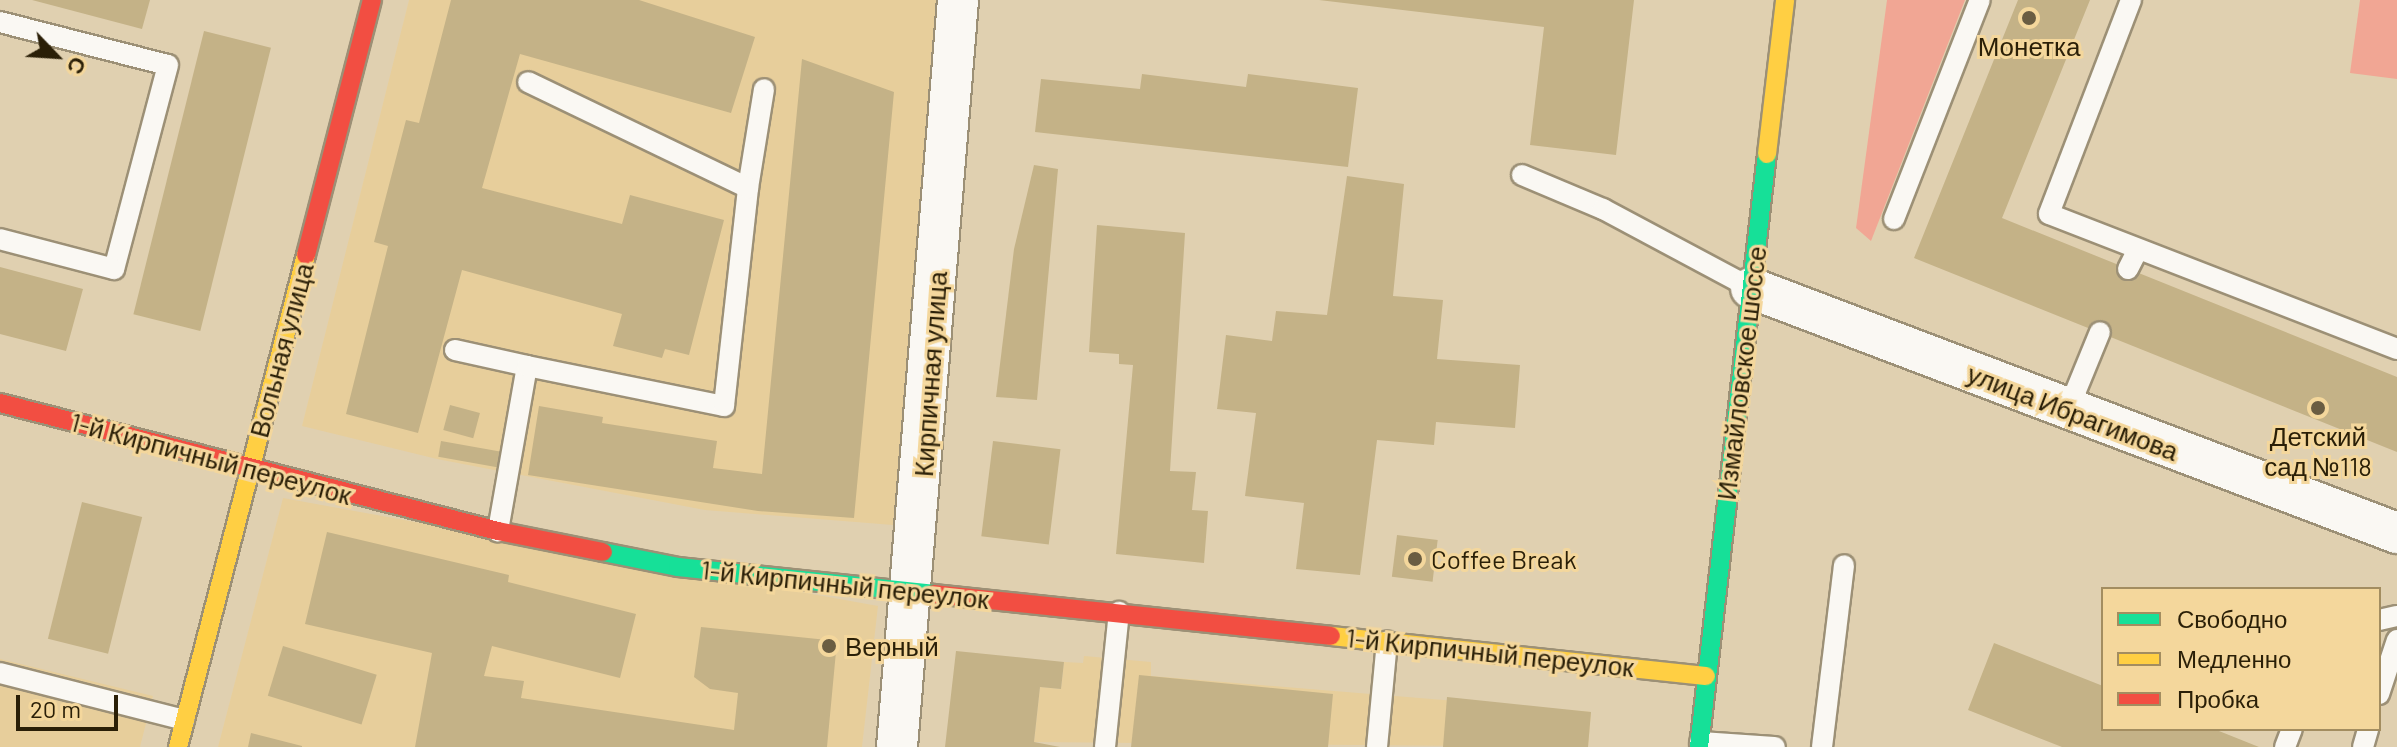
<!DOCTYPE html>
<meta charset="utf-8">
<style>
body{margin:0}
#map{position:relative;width:2397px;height:747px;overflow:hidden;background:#e0d0b0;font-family:Barlow,sans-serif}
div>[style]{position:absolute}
.built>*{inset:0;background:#e7ce9b}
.green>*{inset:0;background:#f1a694}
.building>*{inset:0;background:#c4b287;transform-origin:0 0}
.roads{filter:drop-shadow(2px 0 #9c9076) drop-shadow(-2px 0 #9c9076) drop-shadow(0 2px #9c9076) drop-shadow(0 -2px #9c9076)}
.lane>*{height:20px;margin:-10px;padding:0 10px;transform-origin:10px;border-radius:10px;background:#faf8f3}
.street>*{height:40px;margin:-20px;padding:0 20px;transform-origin:20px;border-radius:20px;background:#faf8f3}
.fast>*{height:18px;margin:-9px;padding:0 9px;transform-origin:9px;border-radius:9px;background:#16e098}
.slow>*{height:18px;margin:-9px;padding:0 9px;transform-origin:9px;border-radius:9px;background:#ffcf43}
.jam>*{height:18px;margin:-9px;padding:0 9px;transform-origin:9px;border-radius:9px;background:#f24e42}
.dots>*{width:22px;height:22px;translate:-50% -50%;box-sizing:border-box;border:4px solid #f4d79c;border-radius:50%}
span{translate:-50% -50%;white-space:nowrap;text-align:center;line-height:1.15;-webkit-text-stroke:6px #f4d79c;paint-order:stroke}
.poi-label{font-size:26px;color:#2a1f07}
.left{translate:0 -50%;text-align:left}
.street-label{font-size:26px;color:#2a1f07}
.legend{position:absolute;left:2101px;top:587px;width:280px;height:144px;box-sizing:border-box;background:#f4d79c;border:2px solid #a38d60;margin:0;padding:10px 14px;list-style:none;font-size:24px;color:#2a1f07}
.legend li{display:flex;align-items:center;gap:16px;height:40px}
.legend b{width:40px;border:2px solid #a38d60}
.north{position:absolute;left:16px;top:16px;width:80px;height:80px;-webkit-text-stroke:6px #f4d79c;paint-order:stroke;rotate:115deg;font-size:22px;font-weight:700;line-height:32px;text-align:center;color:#2a1f07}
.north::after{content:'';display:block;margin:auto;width:28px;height:36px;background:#2a1f07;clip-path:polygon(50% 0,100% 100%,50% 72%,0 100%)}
.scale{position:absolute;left:16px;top:695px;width:102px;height:36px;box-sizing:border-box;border:4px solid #2a1f07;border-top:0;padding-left:10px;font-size:24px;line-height:28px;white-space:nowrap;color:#2a1f07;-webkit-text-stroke:6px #f4d79c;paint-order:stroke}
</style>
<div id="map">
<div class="built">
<i style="clip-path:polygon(409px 0,944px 0,893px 525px,705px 510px,437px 459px,302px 426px)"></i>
<i style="clip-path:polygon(283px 498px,878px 606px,862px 747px,218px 747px)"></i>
<i style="clip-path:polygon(1084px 656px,1151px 662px,1151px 676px,1591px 712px,1588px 747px,1034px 742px,1040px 687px,1061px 689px,1064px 662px,1083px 663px)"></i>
<i style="clip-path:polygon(0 659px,153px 696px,140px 747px,0 747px)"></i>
</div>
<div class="green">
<i style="clip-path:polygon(1887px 0,1965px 0,1871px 241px,1856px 228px)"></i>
<i style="clip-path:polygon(2360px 0,2397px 0,2397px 79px,2350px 73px)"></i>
</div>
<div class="building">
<i style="clip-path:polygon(32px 0,150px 0,142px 29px)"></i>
<i style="clip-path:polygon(451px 0,639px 0,755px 37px,731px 113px,520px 54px,482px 188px,622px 224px,630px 195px,724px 220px,689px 355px,665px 349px,662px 358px,613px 346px,622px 314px,462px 270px,418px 433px,346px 414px,388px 246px,374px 242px,406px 120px,419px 123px)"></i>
<i style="clip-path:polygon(1319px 0,1634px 0,1616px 155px,1530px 145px,1544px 27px)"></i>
<i style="clip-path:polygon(2018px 0,2090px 0,2002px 218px,2397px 377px,2397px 452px,1914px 258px)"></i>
<i style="left:204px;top:31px;width:69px;height:292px;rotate:14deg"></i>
<i style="clip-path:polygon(802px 59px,894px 92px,854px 518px,758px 511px,528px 475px,539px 406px,603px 417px,602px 423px,717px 441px,713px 468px,762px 474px)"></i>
<i style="clip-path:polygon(1142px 74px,1246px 87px,1248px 74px,1358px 88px,1348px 167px,1035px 132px,1041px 79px,1140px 89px)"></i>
<i style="clip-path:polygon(1034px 165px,1058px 169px,1037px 400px,996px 397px,1014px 249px)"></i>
<i style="clip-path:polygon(1347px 176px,1404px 184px,1393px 296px,1443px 300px,1437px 359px,1520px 365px,1515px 428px,1436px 422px,1434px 445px,1377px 440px,1360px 575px,1296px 569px,1304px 503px,1245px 496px,1256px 413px,1217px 409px,1226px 335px,1272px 341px,1276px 311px,1327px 315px)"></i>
<i style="clip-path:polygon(1097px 225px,1185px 233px,1170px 471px,1196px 472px,1192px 510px,1208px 511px,1204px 563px,1116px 554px,1133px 365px,1119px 364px,1119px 354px,1089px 352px)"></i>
<i style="clip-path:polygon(0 267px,83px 289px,66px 351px,0 334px)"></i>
<i style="left:450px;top:405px;width:31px;height:26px;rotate:15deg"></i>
<i style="left:441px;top:441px;width:67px;height:16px;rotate:10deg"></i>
<i style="left:993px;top:441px;width:68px;height:96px;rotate:7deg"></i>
<i style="left:82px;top:502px;width:62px;height:141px;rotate:14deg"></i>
<i style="clip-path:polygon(327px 532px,509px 575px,508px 582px,636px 614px,620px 678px,492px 646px,484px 676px,524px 681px,521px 698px,734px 730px,738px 693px,710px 689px,694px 677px,701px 627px,837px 641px,827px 747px,415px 747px,432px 653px,305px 624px)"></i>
<i style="left:1397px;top:535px;width:41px;height:42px;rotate:7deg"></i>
<i style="clip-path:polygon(1994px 643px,2103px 686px,2103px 729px,2214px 729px,2259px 747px,2062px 747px,1968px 710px)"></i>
<i style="left:283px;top:646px;width:98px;height:52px;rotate:17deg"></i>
<i style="clip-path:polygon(956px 651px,1064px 662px,1061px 689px,1040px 687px,1034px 742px,1060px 747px,945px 747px)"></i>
<i style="clip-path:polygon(1139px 675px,1333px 694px,1328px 747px,1131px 747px)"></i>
<i style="clip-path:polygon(1447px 697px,1591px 712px,1588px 747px,1443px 747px)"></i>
<i style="clip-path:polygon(251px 733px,302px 746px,302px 747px,248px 747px)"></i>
</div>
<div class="roads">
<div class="lane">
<i style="left:2131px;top:0;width:229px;rotate:111deg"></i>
<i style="left:2049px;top:214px;width:373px;rotate:21.2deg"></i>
<i style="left:0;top:22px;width:173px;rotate:14.4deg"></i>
<i style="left:168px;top:65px;width:211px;rotate:104.8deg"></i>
<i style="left:114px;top:269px;width:118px;rotate:-165.3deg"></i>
<i style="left:1522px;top:175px;width:88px;rotate:22.8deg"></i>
<i style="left:1603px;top:209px;width:168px;rotate:28.1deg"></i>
<i style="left:748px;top:188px;width:100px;rotate:-80.8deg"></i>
<i style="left:1894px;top:219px;width:235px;rotate:-68.6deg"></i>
<i style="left:2128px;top:269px;width:22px;rotate:-63deg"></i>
<i style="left:455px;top:350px;width:74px;rotate:12.5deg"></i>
<i style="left:527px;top:366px;width:168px;rotate:100deg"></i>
<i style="left:527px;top:366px;width:201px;rotate:11.5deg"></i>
<i style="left:724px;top:406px;width:219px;rotate:-83.7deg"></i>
<i style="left:748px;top:188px;width:244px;rotate:-154.3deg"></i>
<i style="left:2068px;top:410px;width:84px;rotate:-67.7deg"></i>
<i style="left:2379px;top:620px;width:18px;rotate:-13deg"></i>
<i style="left:0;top:673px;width:190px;rotate:14.3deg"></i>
<i style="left:2379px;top:694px;width:57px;rotate:-71.6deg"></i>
<i style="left:1700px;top:742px;width:75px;rotate:3.8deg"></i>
<i style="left:1105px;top:747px;width:136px;rotate:-84.1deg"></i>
<i style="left:1377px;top:747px;width:106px;rotate:-84.6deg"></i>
<i style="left:1822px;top:747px;width:183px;rotate:-83.1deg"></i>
<i style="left:2285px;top:747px;width:19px;rotate:-69deg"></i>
<i style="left:2363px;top:747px;width:19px;rotate:-74deg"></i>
</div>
<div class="street">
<i style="left:1751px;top:288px;width:691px;rotate:20.77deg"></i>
<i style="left:897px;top:747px;width:749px;rotate:-85.33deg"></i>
</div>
<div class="fast">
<i style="left:603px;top:552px;width:76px;rotate:11.3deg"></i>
<i style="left:678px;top:567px;width:256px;rotate:6deg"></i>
<i style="left:1699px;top:747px;width:597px;rotate:-83.46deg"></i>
</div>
<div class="slow">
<i style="left:1767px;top:154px;width:155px;rotate:-83.3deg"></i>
<i style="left:1331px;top:636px;width:377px;rotate:6.1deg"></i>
<i style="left:178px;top:747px;width:508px;rotate:-75.42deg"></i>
</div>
<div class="jam">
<i style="left:306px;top:255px;width:263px;rotate:-75.5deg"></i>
<i style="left:0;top:403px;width:514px;rotate:14.41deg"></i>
<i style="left:498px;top:531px;width:107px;rotate:11.3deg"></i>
<i style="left:933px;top:594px;width:400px;rotate:6deg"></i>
</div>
</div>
<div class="dots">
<i style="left:2029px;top:18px;background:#6a5d42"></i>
<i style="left:2318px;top:408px;background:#6a5d42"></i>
<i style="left:1415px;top:559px;background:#6a5d42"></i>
<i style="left:829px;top:646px;background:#6a5d42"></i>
</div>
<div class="poi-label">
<span style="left:2029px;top:46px">Монетка</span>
<span style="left:2318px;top:451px">Детский<br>сад №118</span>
<span class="left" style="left:1431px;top:559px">Coffee Break</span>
<span class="left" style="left:845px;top:646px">Верный</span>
</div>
<div class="street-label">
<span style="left:281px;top:350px;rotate:-75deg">Вольная улица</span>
<span style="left:1741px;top:373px;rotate:-83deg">Измайловское шоссе</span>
<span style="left:930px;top:374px;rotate:-86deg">Кирпичная улица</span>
<span style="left:2073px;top:412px;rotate:21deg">улица Ибрагимова</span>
<span style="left:211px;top:458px;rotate:15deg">1-й Кирпичный переулок</span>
<span style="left:845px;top:584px;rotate:6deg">1-й Кирпичный переулок</span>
<span style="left:1490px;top:652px;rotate:6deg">1-й Кирпичный переулок</span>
</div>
<ul class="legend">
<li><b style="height:10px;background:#16e098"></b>Свободно</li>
<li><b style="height:10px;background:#ffcf43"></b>Медленно</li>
<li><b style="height:10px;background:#f24e42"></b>Пробка</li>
</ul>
<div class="north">С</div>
<div class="scale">20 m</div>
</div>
